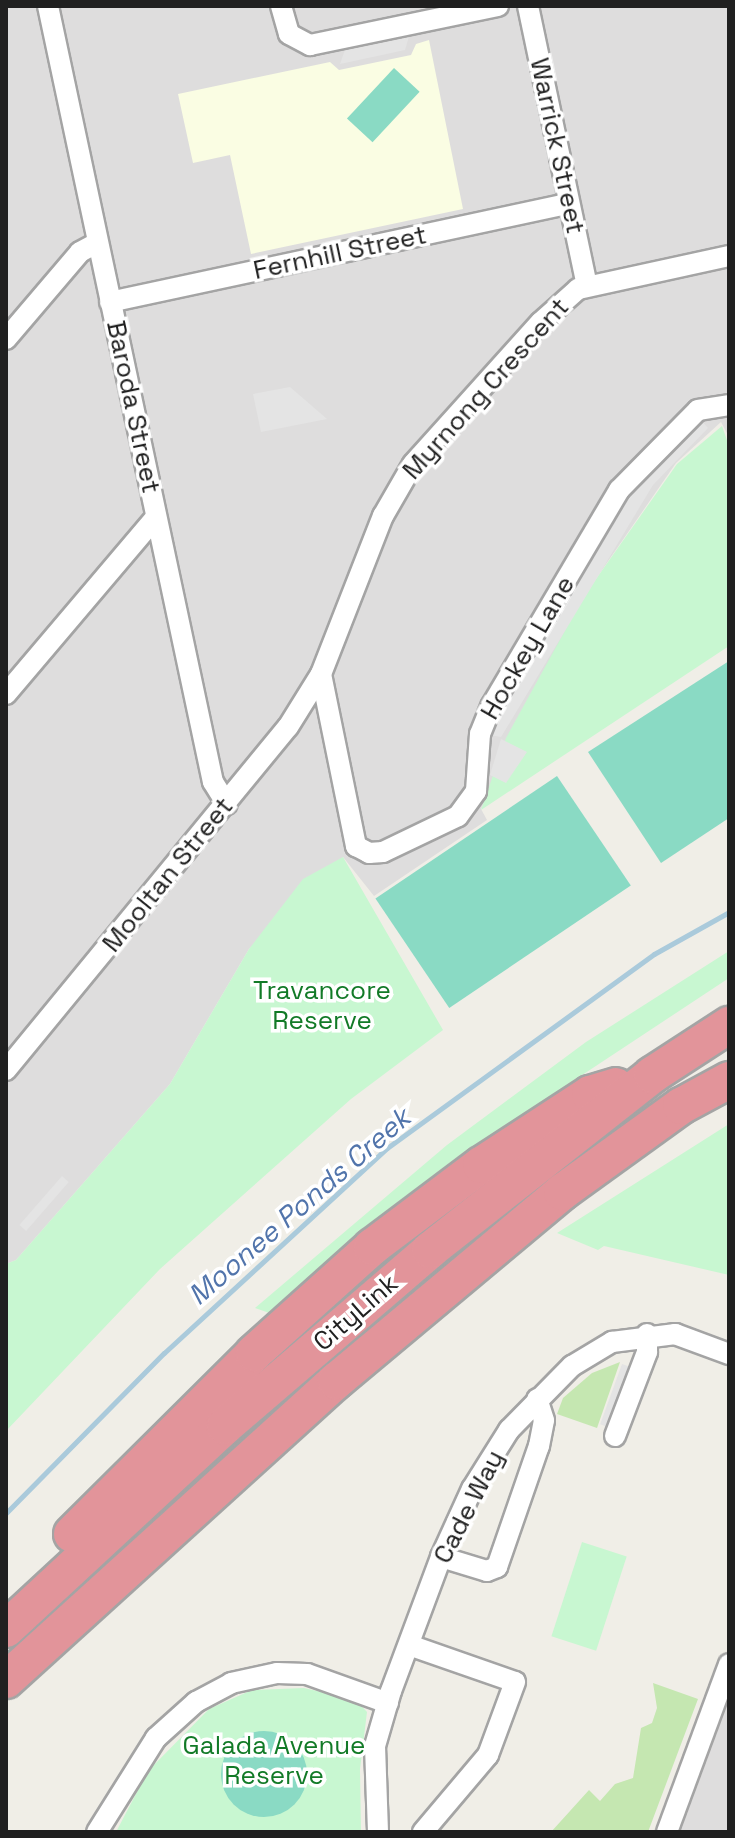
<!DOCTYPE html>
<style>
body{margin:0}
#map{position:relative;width:735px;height:1838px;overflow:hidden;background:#f0eee7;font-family:"Space Grotesk",sans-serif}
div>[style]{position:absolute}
.residential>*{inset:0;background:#dedddd}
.education>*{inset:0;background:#fafde3}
.grass>*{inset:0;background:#c5e7b1}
.park>*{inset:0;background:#c8f7d1;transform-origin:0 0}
.pitch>*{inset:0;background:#8adac4;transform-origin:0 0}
.round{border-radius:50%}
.parking>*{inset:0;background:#e4e4e4;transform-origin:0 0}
.stream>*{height:5px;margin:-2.5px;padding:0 2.5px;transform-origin:2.5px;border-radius:2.5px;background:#aacadb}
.roads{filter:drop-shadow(2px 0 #a4a4a4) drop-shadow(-2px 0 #a4a4a4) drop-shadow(0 2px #a4a4a4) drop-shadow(0 -2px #a4a4a4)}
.street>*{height:20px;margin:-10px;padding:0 10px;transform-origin:10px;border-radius:10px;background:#fff}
.highway>*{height:36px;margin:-18px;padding:0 18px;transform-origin:18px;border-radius:18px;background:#e2949a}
span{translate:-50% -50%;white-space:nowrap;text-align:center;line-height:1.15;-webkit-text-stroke:7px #fff;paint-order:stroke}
.street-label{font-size:26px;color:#202020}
.park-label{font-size:26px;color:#127a27}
.water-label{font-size:28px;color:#5174ab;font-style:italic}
.frame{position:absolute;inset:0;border:8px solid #202020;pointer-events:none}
</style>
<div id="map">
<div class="residential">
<i style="clip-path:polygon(6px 6px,729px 6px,729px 437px,721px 422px,676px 463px,584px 596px,481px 809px,487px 820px,374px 896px,343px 857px,249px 949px,170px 1084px,16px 1260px,6px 1264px)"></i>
<i style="clip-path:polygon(729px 1690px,729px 1832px,676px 1832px)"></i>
</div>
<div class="education">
<i style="clip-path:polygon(429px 40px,463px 209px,251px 254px,230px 155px,193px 163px,178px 94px,330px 62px,339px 70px,411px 55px,416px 44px)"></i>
</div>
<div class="grass">
<i style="clip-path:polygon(620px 1362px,597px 1428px,557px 1414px,563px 1398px,592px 1373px)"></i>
<i style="clip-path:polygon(653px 1683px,698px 1699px,648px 1832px,551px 1832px,589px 1790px,600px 1801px,615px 1784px,633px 1778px,641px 1728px,652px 1723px,657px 1708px)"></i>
</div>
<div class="park">
<i style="clip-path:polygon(722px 426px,729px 446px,729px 646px,481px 810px,506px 738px,584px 596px,677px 464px)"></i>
<i style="clip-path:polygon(343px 857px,443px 1030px,351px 1099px,160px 1269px,6px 1431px,6px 1264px,16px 1260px,170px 1084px,249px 949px,303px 879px)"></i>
<i style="clip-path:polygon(729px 951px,729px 978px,558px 1091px,278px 1316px,255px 1308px,447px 1145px,586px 1042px)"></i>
<i style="clip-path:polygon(729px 1124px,729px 1275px,604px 1246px,598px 1250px,557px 1233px)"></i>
<i style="left:582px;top:1542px;width:47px;height:99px;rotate:18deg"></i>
<i style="clip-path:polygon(304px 1688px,356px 1700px,367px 1712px,360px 1769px,361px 1831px,116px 1832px,148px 1771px,209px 1709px,252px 1690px)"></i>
</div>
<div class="pitch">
<i style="left:394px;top:68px;width:35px;height:69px;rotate:43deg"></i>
<i style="clip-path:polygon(729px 661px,729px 818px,661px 863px,588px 752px)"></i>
<i style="left:557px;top:776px;width:132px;height:219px;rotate:56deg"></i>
<i class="round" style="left:221px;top:1731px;width:86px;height:86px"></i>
</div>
<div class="parking">
<i style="clip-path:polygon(410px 33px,405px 50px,340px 64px,346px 47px)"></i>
<i style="clip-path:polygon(290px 387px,327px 419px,261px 432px,253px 394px)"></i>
<i style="clip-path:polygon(700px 419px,708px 428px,653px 485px,501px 737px,490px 735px,629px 493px)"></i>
<i style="clip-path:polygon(501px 739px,527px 752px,506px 783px,490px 775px)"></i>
<i style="left:62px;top:1176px;width:9px;height:65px;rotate:41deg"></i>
<i style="left:622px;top:1364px;width:12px;height:64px;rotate:20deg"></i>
</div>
<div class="stream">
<i style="left:6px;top:1513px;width:225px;rotate:-45.4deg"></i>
<i style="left:164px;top:1353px;width:303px;rotate:-42.6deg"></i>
<i style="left:387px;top:1148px;width:330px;rotate:-36deg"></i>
<i style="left:654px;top:954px;width:86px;rotate:-29.2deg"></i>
</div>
<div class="roads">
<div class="street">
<i style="left:48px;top:6px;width:793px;rotate:78deg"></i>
<i style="left:213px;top:782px;width:26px;rotate:58deg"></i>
<i style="left:281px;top:6px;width:29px;rotate:74deg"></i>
<i style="left:289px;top:34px;width:24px;rotate:28deg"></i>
<i style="left:310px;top:45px;width:192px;rotate:-11.7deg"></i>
<i style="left:528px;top:6px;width:286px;rotate:78.1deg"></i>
<i style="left:110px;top:302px;width:469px;rotate:-12.1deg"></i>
<i style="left:6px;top:339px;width:114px;rotate:-49.6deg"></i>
<i style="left:80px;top:252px;width:19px;rotate:-28deg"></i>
<i style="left:321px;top:674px;width:176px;rotate:78.5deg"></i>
<i style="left:356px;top:846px;width:15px;rotate:28deg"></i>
<i style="left:369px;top:853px;width:14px;rotate:-4deg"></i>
<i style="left:383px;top:852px;width:83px;rotate:-25.6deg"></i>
<i style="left:458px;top:816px;width:31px;rotate:-54deg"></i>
<i style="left:476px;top:791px;width:57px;rotate:-86deg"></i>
<i style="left:480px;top:734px;width:31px;rotate:-68deg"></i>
<i style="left:492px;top:705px;width:250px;rotate:-59.4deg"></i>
<i style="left:619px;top:490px;width:112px;rotate:-45.4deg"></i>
<i style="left:698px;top:410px;width:31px;rotate:-9deg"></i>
<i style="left:6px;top:694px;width:232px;rotate:-49.7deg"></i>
<i style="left:6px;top:1070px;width:444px;rotate:-50.6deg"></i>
<i style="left:288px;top:727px;width:62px;rotate:-58.1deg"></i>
<i style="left:321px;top:674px;width:170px;rotate:-68.6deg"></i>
<i style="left:383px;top:516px;width:60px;rotate:-60deg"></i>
<i style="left:413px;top:464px;width:191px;rotate:-48deg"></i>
<i style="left:541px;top:322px;width:50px;rotate:-41.7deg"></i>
<i style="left:578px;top:289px;width:155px;rotate:-12.3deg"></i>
<i style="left:615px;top:1436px;width:90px;rotate:-69.1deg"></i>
<i style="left:647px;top:1352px;width:18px;rotate:-90deg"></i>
<i style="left:441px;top:1557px;width:48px;rotate:16.9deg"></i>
<i style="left:487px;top:1571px;width:11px;rotate:-22deg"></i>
<i style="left:497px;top:1567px;width:128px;rotate:-70.9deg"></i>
<i style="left:539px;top:1446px;width:26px;rotate:-79deg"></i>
<i style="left:544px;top:1420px;width:22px;rotate:-108deg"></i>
<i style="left:409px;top:1645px;width:112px;rotate:19.2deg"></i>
<i style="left:515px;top:1682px;width:78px;rotate:110.3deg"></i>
<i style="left:488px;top:1755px;width:101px;rotate:130.2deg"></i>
<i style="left:97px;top:1832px;width:111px;rotate:-57.9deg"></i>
<i style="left:156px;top:1738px;width:54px;rotate:-42deg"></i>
<i style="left:196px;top:1702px;width:40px;rotate:-28deg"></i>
<i style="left:231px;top:1683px;width:47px;rotate:-12.3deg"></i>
<i style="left:277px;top:1673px;width:30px;rotate:2deg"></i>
<i style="left:307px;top:1674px;width:86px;rotate:19.7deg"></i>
<i style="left:378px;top:1832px;width:86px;rotate:-92deg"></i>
<i style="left:375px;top:1746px;width:57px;rotate:-73.8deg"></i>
<i style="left:391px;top:1691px;width:143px;rotate:-69.5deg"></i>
<i style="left:441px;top:1557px;width:75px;rotate:-65.5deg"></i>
<i style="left:472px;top:1489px;width:70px;rotate:-57.9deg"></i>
<i style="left:509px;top:1430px;width:90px;rotate:-45.5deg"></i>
<i style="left:572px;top:1366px;width:47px;rotate:-31deg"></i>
<i style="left:612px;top:1342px;width:64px;rotate:-7.2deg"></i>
<i style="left:675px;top:1334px;width:58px;rotate:20.3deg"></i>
<i style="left:667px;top:1832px;width:179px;rotate:-69.7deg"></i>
</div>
<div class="highway">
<i style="left:72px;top:1534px;width:257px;rotate:-44.8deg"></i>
<i style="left:254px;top:1353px;width:159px;rotate:-41.9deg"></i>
<i style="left:372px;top:1247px;width:136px;rotate:-37deg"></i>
<i style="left:481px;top:1165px;width:130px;rotate:-33.1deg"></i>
<i style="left:590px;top:1094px;width:27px;rotate:-17deg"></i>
<i style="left:6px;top:1629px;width:299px;rotate:-42.8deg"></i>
<i style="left:225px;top:1426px;width:270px;rotate:-40.6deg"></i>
<i style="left:430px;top:1250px;width:283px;rotate:-38.2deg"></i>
<i style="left:652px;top:1075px;width:92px;rotate:-33deg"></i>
<i style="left:6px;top:1680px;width:445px;rotate:-42.2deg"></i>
<i style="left:336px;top:1381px;width:295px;rotate:-39.9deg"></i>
<i style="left:562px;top:1192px;width:147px;rotate:-35.9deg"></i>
<i style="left:681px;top:1106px;width:55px;rotate:-28.4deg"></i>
</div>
</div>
<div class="street-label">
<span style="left:557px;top:146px;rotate:78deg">Warrick Street</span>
<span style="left:340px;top:253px;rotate:-12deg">Fernhill Street</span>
<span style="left:486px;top:389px;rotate:-48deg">Myrnong Crescent</span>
<span style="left:133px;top:407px;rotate:78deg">Baroda Street</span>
<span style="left:528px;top:648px;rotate:-60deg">Hockey Lane</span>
<span style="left:168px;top:875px;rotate:-51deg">Mooltan Street</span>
<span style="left:356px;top:1313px;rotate:-41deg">CityLink</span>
<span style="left:469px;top:1507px;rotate:-63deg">Cade Way</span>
</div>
<div class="park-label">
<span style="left:322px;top:1006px">Travancore<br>Reserve</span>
<span style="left:274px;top:1761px">Galada Avenue<br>Reserve</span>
</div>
<div class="water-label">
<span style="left:299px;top:1206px;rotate:-41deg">Moonee Ponds Creek</span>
</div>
<div class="frame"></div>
</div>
